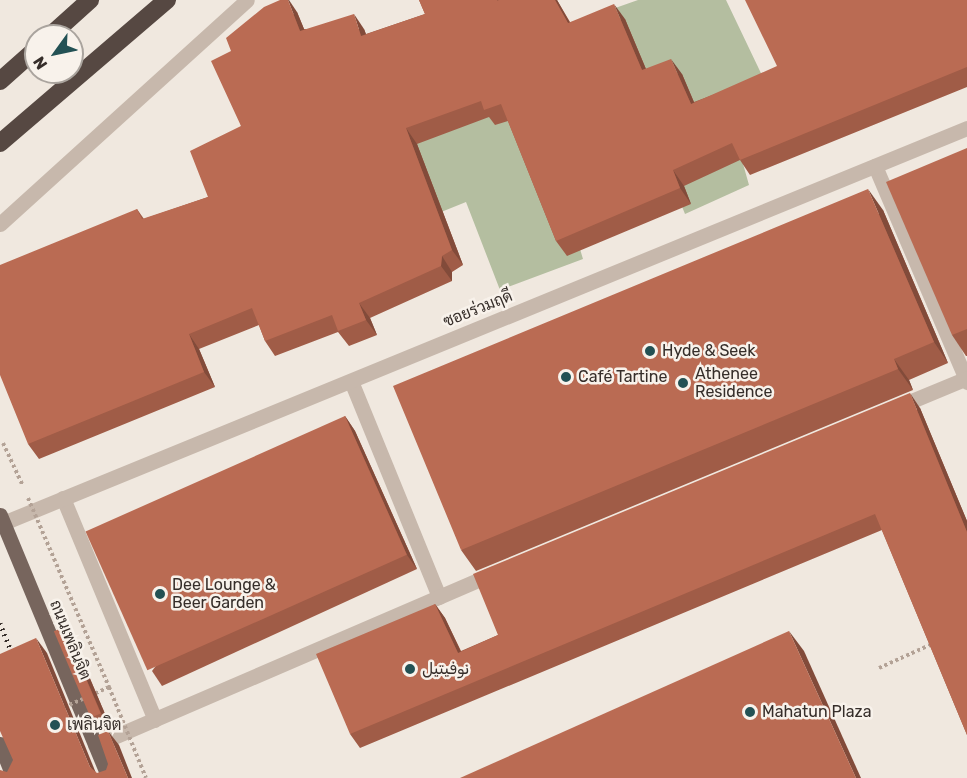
<!DOCTYPE html>
<meta charset="utf-8">
<style>
body{margin:0}
#map{position:relative;width:967px;height:778px;overflow:hidden;background:#f0e8df;font-family:Rubik,Vazirmatn,Sarabun,sans-serif}
div>[style]{position:absolute}
.green>*{inset:0;background:#b4bea0}
.path>*{height:4px;margin-top:-2px;transform-origin:0;background:repeating-linear-gradient(90deg,#b3a296 0 3px,transparent 0 6px)}
.minor>*{height:15px;margin:-7.5px;padding:0 7.5px;transform-origin:7.5px;border-radius:7.5px;background:#c7b8ac}
.major>*{height:15px;margin:-7.5px;padding:0 7.5px;transform-origin:7.5px;border-radius:7.5px;background:#77655d}
.highway>*{height:18px;margin:-9px;padding:0 9px;transform-origin:9px;border-radius:9px;background:#564842}
.rail>*{height:4.5px;margin-top:-2.25px;transform-origin:0;background:repeating-linear-gradient(90deg,#362e2a 0 1.5px,transparent 0 6px)}
.path-bridge>*{height:4px;margin-top:-2px;transform-origin:0;background:repeating-linear-gradient(90deg,#b3a296 0 3px,transparent 0 6px)}
.wall>*{inset:0;background:#a05c47}
.shaded-wall>*{inset:0;background:#824b3a}
.building>*{inset:0;background:#ba6b53;transform-origin:0 0}
.dots>*{width:16px;height:16px;translate:-50% -50%;box-sizing:border-box;border:3px solid #f8f2eb;border-radius:50%}
span{translate:-50% -50%;white-space:nowrap;text-align:center;line-height:1.15;-webkit-text-stroke:5px #f8f2eb;paint-order:stroke}
.street-label{font-size:16px;color:#362e2a}
.poi-label{font-size:16px;color:#362e2a}
.left{translate:0 -50%;text-align:left}
.north{position:absolute;left:24px;top:24px;width:60px;height:60px;box-sizing:border-box;background:#f8f2eb;border:2px solid #aaa49e;border-radius:50%;rotate:237deg;font-size:16px;font-weight:700;line-height:24px;text-align:center;color:#362e2a}
.north::after{content:'';display:block;margin:auto;width:21px;height:27px;background:#235154;clip-path:polygon(50% 0,100% 100%,50% 72%,0 100%)}
</style>
<div id="map">
<div class="green">
<i style="clip-path:polygon(638px 0,726px 0,771px 94px,736px 139px,749px 185px,685px 214px,663px 159px,564px 196px,583px 259px,500px 290px,466px 202px,347px 250px,419px 77px)"></i>
</div>
<div class="path">
<i style="left:3px;top:443px;width:47px;rotate:65.1deg"></i>
<i style="left:879px;top:668px;width:60px;rotate:-24.4deg"></i>
</div>
<div class="minor">
<i style="left:875px;top:166px;width:235px;rotate:66.9deg"></i>
<i style="left:0;top:224px;width:333px;rotate:-42.2deg"></i>
<i style="left:351px;top:381px;width:233px;rotate:67.8deg"></i>
<i style="left:897px;top:407px;width:76px;rotate:-22.5deg"></i>
<i style="left:63px;top:498px;width:240px;rotate:67.5deg"></i>
<i style="left:3px;top:523px;width:1042px;rotate:-22.28deg"></i>
<i style="left:95px;top:745px;width:435px;rotate:-23.3deg"></i>
</div>
<div class="major">
<i style="left:0;top:515px;width:285px;rotate:67.5deg"></i>
<i style="left:0;top:744px;width:37px;rotate:68deg"></i>
</div>
<div class="highway">
<i style="left:50px;top:36px;width:54px;rotate:-42deg"></i>
<i style="left:0;top:81px;width:48px;rotate:-41.6deg"></i>
<i style="left:0;top:143px;width:220px;rotate:-40.6deg"></i>
</div>
<div class="rail">
<i style="left:0;top:623px;width:45px;rotate:68deg"></i>
</div>
<div class="path-bridge">
<i style="left:28px;top:498px;width:206px;rotate:66.8deg"></i>
<i style="left:109px;top:687px;width:19px;rotate:155deg"></i>
<i style="left:109px;top:687px;width:98px;rotate:67.9deg"></i>
<i style="left:64px;top:707px;width:23px;rotate:-23deg"></i>
</div>
<div class="wall">
<i style="clip-path:polygon(419px 0,557px 0,570px 22px,625px 19px,646px 69px,682px 74px,694px 102px,967px 0,967px 87px,750px 175px,740px 160px,684px 186px,691px 204px,567px 256px,556px 241px,508px 121px,495px 125px,489px 117px,417px 144px,463px 265px,452px 272px,452px 281px,370px 318px,377px 335px,349px 346px,338px 332px,275px 356px,265px 341px,259px 325px,199px 349px,215px 387px,39px 459px,28px 444px,137px 209px,144px 219px,208px 197px,241px 126px,231px 51px,297px 12px,304px 29px,364px 29px,366px 34px,425px 14px)"></i>
<i style="clip-path:polygon(967px 148px,967px 356px,966px 356px,952px 335px)"></i>
<i style="clip-path:polygon(883px 210px,948px 363px,909px 380px,913px 390px,476px 571px,461px 550px)"></i>
<i style="clip-path:polygon(920px 408px,967px 521px,967px 735px,882px 530px,360px 748px,350px 734px,435px 604px,445px 618px,461px 651px,498px 635px)"></i>
<i style="clip-path:polygon(345px 416px,355px 431px,417px 569px,162px 686px,152px 671px)"></i>
<i style="clip-path:polygon(74px 641px,111px 728px,100px 732px,90px 717px)"></i>
</div>
<div class="shaded-wall">
<i style="clip-path:polygon(288px 0,289px 0,297px 12px,311px 46px,300px 31px)"></i>
<i style="clip-path:polygon(555px 0,557px 0,579px 39px,568px 23px)"></i>
<i style="clip-path:polygon(614px 4px,625px 19px,653px 86px,642px 70px)"></i>
<i style="clip-path:polygon(354px 14px,364px 29px,372px 51px,361px 36px)"></i>
<i style="clip-path:polygon(671px 59px,682px 74px,701px 119px,691px 104px)"></i>
<i style="clip-path:polygon(406px 128px,417px 144px,463px 265px,452px 250px)"></i>
<i style="clip-path:polygon(673px 170px,684px 186px,691px 204px,680px 188px)"></i>
<i style="clip-path:polygon(868px 189px,883px 210px,948px 363px,934px 342px)"></i>
<i style="clip-path:polygon(442px 256px,452px 272px,452px 281px,441px 266px)"></i>
<i style="clip-path:polygon(359px 303px,370px 318px,377px 335px,366px 320px)"></i>
<i style="clip-path:polygon(189px 334px,199px 349px,215px 387px,204px 372px)"></i>
<i style="clip-path:polygon(894px 359px,909px 380px,913px 390px,898px 369px)"></i>
<i style="clip-path:polygon(910px 393px,920px 408px,967px 521px,967px 532px)"></i>
<i style="clip-path:polygon(345px 416px,355px 431px,417px 569px,407px 555px)"></i>
<i style="clip-path:polygon(435px 604px,445px 618px,468px 667px,458px 653px)"></i>
<i style="clip-path:polygon(64px 627px,74px 641px,111px 728px,101px 713px)"></i>
<i style="clip-path:polygon(789px 631px,804px 651px,861px 778px,856px 778px)"></i>
<i style="clip-path:polygon(36px 638px,47px 653px,98px 778px,90px 767px)"></i>
<i style="clip-path:polygon(108px 731px,119px 745px,132px 778px,128px 778px)"></i>
</div>
<div class="building">
<i style="clip-path:polygon(280px 0,288px 0,300px 31px,354px 14px,361px 36px,425px 14px,419px 0,497px 0,497px 1px,499px 0,555px 0,568px 23px,614px 4px,642px 70px,671px 59px,691px 104px,777px 66px,745px 0,967px 0,967px 67px,740px 160px,732px 143px,673px 170px,680px 188px,556px 241px,501px 104px,484px 110px,481px 101px,406px 128px,452px 250px,442px 256px,441px 266px,359px 303px,366px 320px,338px 331px,332px 315px,265px 341px,252px 308px,189px 334px,204px 372px,28px 444px,0 375px,0 265px,137px 209px,142px 219px,208px 197px,190px 151px,241px 126px,211px 61px,231px 51px,226px 38px,264px 7px)"></i>
<i style="clip-path:polygon(967px 148px,967px 329px,952px 335px,886px 182px)"></i>
<i style="clip-path:polygon(868px 189px,934px 342px,894px 359px,898px 369px,461px 550px,393px 386px)"></i>
<i style="clip-path:polygon(910px 393px,967px 532px,967px 735px,875px 514px,350px 734px,316px 654px,435px 604px,458px 653px,498px 635px,473px 574px)"></i>
<i style="left:345px;top:416px;width:152px;height:284px;rotate:66deg"></i>
<i style="left:64px;top:627px;width:94px;height:11px;rotate:67deg"></i>
<i style="clip-path:polygon(789px 631px,856px 778px,460px 778px)"></i>
<i style="clip-path:polygon(36px 638px,90px 767px,97px 773px,106px 770px,108px 764px,98px 735px,108px 731px,128px 778px,0 778px,0 770px,7px 772px,13px 760px,0 731px,0 654px)"></i>
</div>
<div class="dots">
<i style="left:650px;top:351px;background:#235154"></i>
<i style="left:566px;top:377px;background:#235154"></i>
<i style="left:683px;top:383px;background:#235154"></i>
<i style="left:160px;top:594px;background:#235154"></i>
<i style="left:410px;top:669px;background:#235154"></i>
<i style="left:750px;top:712px;background:#235154"></i>
<i style="left:55px;top:725px;background:#235154"></i>
</div>
<div class="street-label">
<span style="left:478px;top:309px;rotate:-22deg">ซอยร่วมฤดี</span>
<span style="left:70px;top:640px;rotate:68deg">ถนนเพลินจิต</span>
</div>
<div class="poi-label">
<span class="left" style="left:662px;top:351px">Hyde &amp; Seek</span>
<span class="left" style="left:695px;top:383px">Athenee<br>Residence</span>
<span class="left" style="left:578px;top:377px">Café Tartine</span>
<span class="left" style="left:172px;top:594px">Dee Lounge &amp;<br>Beer Garden</span>
<span class="left" style="left:422px;top:669px">نوفيتيل</span>
<span class="left" style="left:762px;top:712px">Mahatun Plaza</span>
<span class="left" style="left:67px;top:725px">เพลินจิต</span>
</div>
<div class="north">N</div>
</div>
